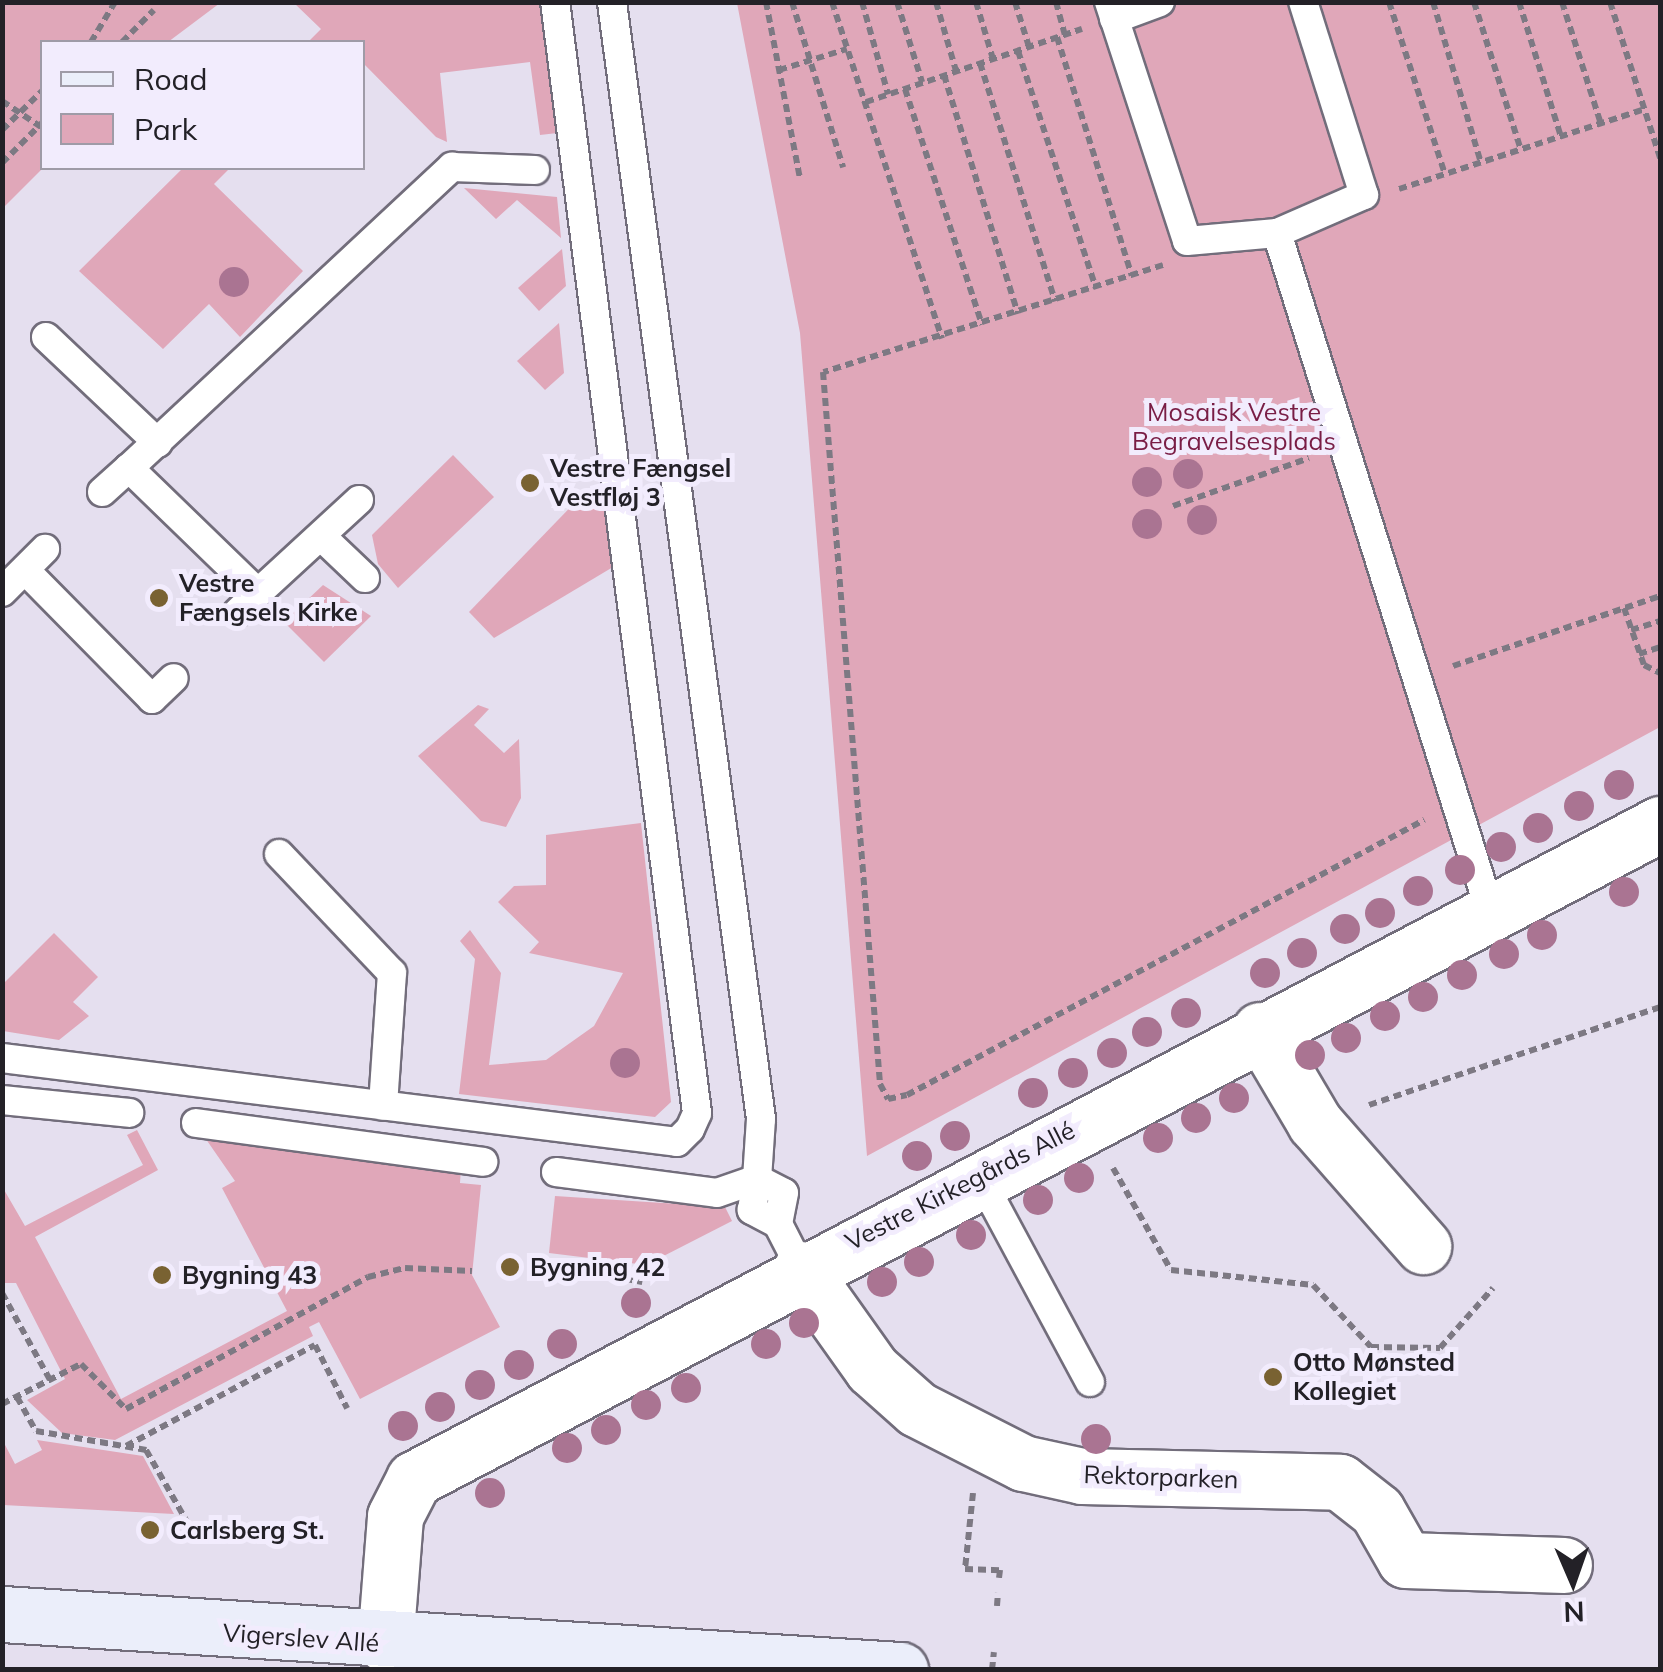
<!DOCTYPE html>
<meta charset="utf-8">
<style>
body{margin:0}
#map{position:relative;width:1663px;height:1672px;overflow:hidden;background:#e5dfef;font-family:Mulish,sans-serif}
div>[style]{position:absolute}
.green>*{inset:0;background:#e0a7b9}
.path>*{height:6px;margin-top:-3px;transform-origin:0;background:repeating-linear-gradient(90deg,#7d7983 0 8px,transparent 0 13px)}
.roads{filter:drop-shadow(2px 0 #726d7b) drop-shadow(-2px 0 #726d7b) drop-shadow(0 2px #726d7b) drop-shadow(0 -2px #726d7b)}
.lane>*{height:28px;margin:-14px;padding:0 14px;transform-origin:14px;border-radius:14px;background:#fff}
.street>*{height:55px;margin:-27.5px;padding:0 27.5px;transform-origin:27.5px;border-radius:27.5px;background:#fff}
.secondary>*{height:55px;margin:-27.5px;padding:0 27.5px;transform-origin:27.5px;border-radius:27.5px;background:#ebeefa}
.trees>*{width:30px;height:30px;margin:-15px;border-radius:50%;background:#aa7492}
.dots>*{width:28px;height:28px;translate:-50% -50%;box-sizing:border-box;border:5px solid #f2ecfd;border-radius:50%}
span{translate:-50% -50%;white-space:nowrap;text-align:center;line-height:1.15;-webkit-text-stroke:10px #f2ecfd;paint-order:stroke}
.park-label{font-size:25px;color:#791d45}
.poi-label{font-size:25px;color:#232127;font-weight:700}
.left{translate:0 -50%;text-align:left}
.street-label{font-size:25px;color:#232127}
.frame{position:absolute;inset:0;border:5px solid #232127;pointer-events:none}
.legend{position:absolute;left:40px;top:40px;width:325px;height:130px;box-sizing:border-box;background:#f2ecfd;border:2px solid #9f9ba7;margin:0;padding:12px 18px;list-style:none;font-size:30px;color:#232127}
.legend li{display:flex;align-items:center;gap:20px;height:50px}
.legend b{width:50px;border:2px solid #9f9ba7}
.north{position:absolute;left:1523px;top:1532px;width:100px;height:100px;-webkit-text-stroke:8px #f2ecfd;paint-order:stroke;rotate:178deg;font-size:28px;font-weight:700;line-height:40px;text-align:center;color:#232127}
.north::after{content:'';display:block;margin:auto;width:35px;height:45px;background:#232127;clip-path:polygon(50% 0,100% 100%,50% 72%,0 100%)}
</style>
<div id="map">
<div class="green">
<i style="clip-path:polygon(3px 2px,220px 2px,220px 3px,168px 42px,42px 42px,43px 168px,3px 208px)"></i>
<i style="clip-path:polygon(294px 3px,549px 3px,566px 132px,540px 135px,530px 62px,440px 73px,447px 142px,436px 137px,363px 63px,362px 42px,308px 42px,321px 29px)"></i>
<i style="clip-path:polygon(737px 3px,1660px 3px,1660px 727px,867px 1156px,800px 333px)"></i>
<i style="clip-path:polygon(183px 168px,230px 168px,214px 184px,303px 271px,240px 337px,209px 304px,163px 349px,79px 271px)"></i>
<i style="clip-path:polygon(464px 188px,557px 197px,561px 238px,517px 200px,496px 219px)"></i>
<i style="clip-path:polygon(562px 249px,566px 286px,539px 311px,518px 288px)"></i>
<i style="clip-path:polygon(559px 323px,564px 373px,545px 390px,517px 361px)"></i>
<i style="clip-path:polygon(453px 455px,494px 497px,398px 588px,378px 564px,372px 535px)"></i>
<i style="clip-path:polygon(603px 486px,613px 567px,494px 638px,469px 612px,587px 490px)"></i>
<i style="clip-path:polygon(323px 585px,371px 616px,324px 662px,284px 622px)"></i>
<i style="clip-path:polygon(478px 705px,489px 709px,474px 725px,504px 753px,519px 739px,521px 798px,506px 827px,481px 821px,418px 756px)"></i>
<i style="clip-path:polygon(641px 823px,671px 1102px,655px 1117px,459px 1094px,475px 959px,460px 941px,470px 930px,501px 973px,489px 1065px,546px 1060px,594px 1026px,623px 973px,529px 953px,539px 942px,498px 902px,514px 886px,546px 885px,546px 835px)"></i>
<i style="clip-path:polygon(54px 933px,98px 977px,73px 1002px,89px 1016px,59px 1040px,3px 1031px,3px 984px)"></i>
<i style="clip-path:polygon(137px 1130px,158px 1170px,35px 1237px,121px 1399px,287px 1311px,222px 1188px,235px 1181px,201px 1132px,461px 1168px,460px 1183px,481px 1185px,472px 1275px,500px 1327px,360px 1399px,319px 1322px,309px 1327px,313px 1336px,115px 1440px,62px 1433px,27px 1400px,65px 1379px,16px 1283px,3px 1283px,3px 1188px,25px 1226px,143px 1165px,127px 1135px)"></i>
<i style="clip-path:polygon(555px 1196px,725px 1207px,732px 1221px,646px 1265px,549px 1253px)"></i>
<i style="clip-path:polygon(37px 1440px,143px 1456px,174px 1514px,3px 1505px,3px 1441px,15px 1464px,42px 1450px)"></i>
</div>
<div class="path">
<i style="left:766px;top:2px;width:180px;rotate:79.1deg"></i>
<i style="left:792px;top:2px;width:173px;rotate:72.8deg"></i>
<i style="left:832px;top:2px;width:354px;rotate:71.9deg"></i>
<i style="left:862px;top:2px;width:96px;rotate:74.2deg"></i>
<i style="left:897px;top:2px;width:84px;rotate:72.6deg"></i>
<i style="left:936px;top:2px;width:72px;rotate:73.8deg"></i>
<i style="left:976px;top:2px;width:59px;rotate:73.4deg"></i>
<i style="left:1015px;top:2px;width:47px;rotate:72.7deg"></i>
<i style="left:1056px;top:2px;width:34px;rotate:75deg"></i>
<i style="left:1389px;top:2px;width:181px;rotate:72deg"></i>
<i style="left:1433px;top:2px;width:168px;rotate:73.4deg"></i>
<i style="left:1474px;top:2px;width:155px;rotate:72.4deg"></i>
<i style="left:1519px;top:2px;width:141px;rotate:72.7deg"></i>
<i style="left:1562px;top:2px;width:128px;rotate:72.3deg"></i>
<i style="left:1610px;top:2px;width:164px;rotate:72.2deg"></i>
<i style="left:1057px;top:37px;width:250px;rotate:72.6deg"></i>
<i style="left:91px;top:42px;width:47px;rotate:-59deg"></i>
<i style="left:122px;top:42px;width:45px;rotate:-45deg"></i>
<i style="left:1018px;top:51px;width:250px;rotate:71.8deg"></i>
<i style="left:980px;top:63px;width:250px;rotate:72.5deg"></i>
<i style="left:779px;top:70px;width:71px;rotate:-17.2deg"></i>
<i style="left:944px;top:75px;width:250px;rotate:72.8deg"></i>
<i style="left:905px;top:89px;width:248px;rotate:71.9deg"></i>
<i style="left:2px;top:101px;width:47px;rotate:33.7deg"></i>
<i style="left:866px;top:102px;width:228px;rotate:-18.7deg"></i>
<i style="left:2px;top:130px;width:56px;rotate:-44.3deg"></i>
<i style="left:2px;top:163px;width:57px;rotate:-45deg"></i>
<i style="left:1399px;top:189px;width:259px;rotate:-18deg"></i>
<i style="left:1163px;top:265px;width:356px;rotate:162.5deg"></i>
<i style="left:823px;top:372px;width:714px;rotate:85.42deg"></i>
<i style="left:880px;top:1084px;width:17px;rotate:62deg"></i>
<i style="left:888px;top:1099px;width:19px;rotate:-12deg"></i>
<i style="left:907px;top:1095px;width:586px;rotate:-28.01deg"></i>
<i style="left:1173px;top:506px;width:144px;rotate:-19.4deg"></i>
<i style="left:1624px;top:608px;width:60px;rotate:70.7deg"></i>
<i style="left:1644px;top:665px;width:18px;rotate:27deg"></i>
<i style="left:1631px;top:630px;width:30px;rotate:-17deg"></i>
<i style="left:1639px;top:654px;width:22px;rotate:-18deg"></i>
<i style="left:1453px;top:666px;width:219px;rotate:-18.7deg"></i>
<i style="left:1369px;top:1105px;width:307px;rotate:-18.6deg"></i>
<i style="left:1113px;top:1168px;width:117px;rotate:60.4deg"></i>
<i style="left:1171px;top:1270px;width:143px;rotate:6deg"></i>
<i style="left:1313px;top:1285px;width:85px;rotate:46.9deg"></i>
<i style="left:1371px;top:1347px;width:69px;rotate:0.8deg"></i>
<i style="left:1440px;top:1348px;width:80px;rotate:-48.5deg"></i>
<i style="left:548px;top:1264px;width:96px;rotate:10.8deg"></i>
<i style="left:2px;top:1293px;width:99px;rotate:61.1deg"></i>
<i style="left:17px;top:1397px;width:39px;rotate:61deg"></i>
<i style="left:36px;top:1431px;width:112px;rotate:9.8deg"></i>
<i style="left:146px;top:1450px;width:83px;rotate:60.3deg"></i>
<i style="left:2px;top:1404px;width:89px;rotate:-26.9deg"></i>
<i style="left:81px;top:1364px;width:64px;rotate:45deg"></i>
<i style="left:126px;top:1409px;width:276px;rotate:-28.6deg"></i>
<i style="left:368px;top:1277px;width:38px;rotate:-14deg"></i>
<i style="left:405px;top:1268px;width:67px;rotate:2.6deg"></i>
<i style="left:126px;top:1446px;width:214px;rotate:-28.1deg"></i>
<i style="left:315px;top:1345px;width:71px;rotate:63.1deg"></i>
<i style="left:973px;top:1493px;width:76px;rotate:96deg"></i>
<i style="left:965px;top:1569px;width:35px;rotate:2deg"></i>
<i style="left:1000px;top:1570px;width:8px;rotate:97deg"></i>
<i style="left:997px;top:1606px;width:13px;rotate:-86deg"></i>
<i style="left:992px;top:1670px;width:18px;rotate:-84deg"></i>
</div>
<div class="roads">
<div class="lane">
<i style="left:1109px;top:2px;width:251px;rotate:71.9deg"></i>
<i style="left:1187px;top:241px;width:90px;rotate:-5.1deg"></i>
<i style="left:1277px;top:233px;width:95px;rotate:-23.6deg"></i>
<i style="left:1364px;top:195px;width:202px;rotate:-107.5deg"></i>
<i style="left:1114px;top:19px;width:49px;rotate:-20.3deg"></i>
<i style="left:1277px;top:233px;width:711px;rotate:72.56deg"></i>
<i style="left:46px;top:337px;width:154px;rotate:43.4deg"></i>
<i style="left:102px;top:492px;width:36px;rotate:-42deg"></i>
<i style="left:359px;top:500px;width:137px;rotate:137.4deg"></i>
<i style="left:258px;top:593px;width:180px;rotate:-135.9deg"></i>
<i style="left:129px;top:468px;width:442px;rotate:-43deg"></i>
<i style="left:452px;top:167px;width:83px;rotate:2.1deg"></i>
<i style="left:323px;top:538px;width:58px;rotate:43.6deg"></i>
<i style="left:25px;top:570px;width:181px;rotate:45.4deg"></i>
<i style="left:152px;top:699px;width:30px;rotate:-44deg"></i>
<i style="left:2px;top:592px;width:61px;rotate:-45deg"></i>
<i style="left:237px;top:613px;width:29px;rotate:-44deg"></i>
<i style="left:279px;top:854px;width:164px;rotate:46.5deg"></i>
<i style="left:392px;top:973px;width:133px;rotate:93.9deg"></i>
<i style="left:2px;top:1058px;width:680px;rotate:7.09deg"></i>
<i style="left:677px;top:1142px;width:18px;rotate:-45deg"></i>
<i style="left:690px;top:1129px;width:17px;rotate:-66deg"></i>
<i style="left:697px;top:1113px;width:1120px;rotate:-97.28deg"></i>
<i style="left:2px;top:1100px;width:128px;rotate:5.8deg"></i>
<i style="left:196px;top:1123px;width:290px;rotate:7.7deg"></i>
<i style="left:556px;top:1172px;width:162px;rotate:7.4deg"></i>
<i style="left:717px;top:1193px;width:42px;rotate:-19.3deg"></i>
<i style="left:757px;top:1179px;width:60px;rotate:-86.2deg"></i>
<i style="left:761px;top:1119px;width:1127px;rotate:-97.6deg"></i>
<i style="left:979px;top:1176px;width:234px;rotate:61.7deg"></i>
<i style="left:778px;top:1224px;width:30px;rotate:-152deg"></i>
<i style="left:752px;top:1210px;width:31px;rotate:-81deg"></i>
<i style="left:757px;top:1179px;width:30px;rotate:27deg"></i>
<i style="left:784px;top:1193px;width:32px;rotate:101deg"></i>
<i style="left:778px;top:1224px;width:51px;rotate:62.9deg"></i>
</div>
<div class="street">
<i style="left:1260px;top:1030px;width:108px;rotate:59.4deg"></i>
<i style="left:1315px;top:1123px;width:164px;rotate:48.7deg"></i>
<i style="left:801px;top:1269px;width:123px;rotate:54.6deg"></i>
<i style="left:872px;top:1369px;width:60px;rotate:41.6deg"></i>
<i style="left:917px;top:1409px;width:119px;rotate:27deg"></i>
<i style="left:1023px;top:1463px;width:60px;rotate:12.4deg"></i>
<i style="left:1082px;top:1476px;width:258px;rotate:1.3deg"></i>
<i style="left:1340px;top:1482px;width:47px;rotate:38.1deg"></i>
<i style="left:1377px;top:1511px;width:56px;rotate:60.3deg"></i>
<i style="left:1405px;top:1560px;width:159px;rotate:1.8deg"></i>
<i style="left:385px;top:1644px;width:128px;rotate:-85.5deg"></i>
<i style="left:395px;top:1516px;width:42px;rotate:-62.8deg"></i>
<i style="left:414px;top:1479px;width:1408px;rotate:-27.73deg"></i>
</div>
<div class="secondary">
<i style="left:2px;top:1614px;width:900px;rotate:3.57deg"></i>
</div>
</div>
<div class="trees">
<i style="left:234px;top:282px"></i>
<i style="left:1188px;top:474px"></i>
<i style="left:1147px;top:482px"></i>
<i style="left:1202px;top:520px"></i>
<i style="left:1147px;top:524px"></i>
<i style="left:1619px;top:785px"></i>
<i style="left:1579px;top:806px"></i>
<i style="left:1538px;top:828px"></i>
<i style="left:1501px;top:847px"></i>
<i style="left:1460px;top:870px"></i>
<i style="left:1418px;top:891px"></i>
<i style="left:1624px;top:892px"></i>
<i style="left:1380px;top:913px"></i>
<i style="left:1345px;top:929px"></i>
<i style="left:1542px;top:935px"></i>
<i style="left:1302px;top:953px"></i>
<i style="left:1504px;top:954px"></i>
<i style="left:1265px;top:973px"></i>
<i style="left:1462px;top:975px"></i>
<i style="left:1423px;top:997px"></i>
<i style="left:1186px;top:1013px"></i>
<i style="left:1385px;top:1016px"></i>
<i style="left:1147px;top:1032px"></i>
<i style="left:1346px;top:1038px"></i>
<i style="left:1112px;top:1053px"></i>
<i style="left:1310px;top:1055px"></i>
<i style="left:625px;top:1063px"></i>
<i style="left:1073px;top:1073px"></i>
<i style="left:1033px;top:1093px"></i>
<i style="left:1234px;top:1098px"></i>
<i style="left:1196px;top:1118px"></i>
<i style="left:955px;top:1136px"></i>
<i style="left:1158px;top:1138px"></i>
<i style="left:917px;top:1156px"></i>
<i style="left:1079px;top:1178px"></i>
<i style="left:1038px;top:1200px"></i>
<i style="left:971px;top:1235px"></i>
<i style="left:919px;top:1262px"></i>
<i style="left:882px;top:1282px"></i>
<i style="left:636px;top:1303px"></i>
<i style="left:804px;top:1323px"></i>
<i style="left:562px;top:1344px"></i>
<i style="left:766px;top:1344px"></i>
<i style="left:519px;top:1365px"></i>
<i style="left:480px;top:1385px"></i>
<i style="left:686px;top:1388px"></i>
<i style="left:646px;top:1405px"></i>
<i style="left:440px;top:1407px"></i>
<i style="left:403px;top:1426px"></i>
<i style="left:606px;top:1430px"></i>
<i style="left:1096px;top:1439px"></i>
<i style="left:567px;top:1448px"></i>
<i style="left:490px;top:1493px"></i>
</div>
<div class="dots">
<i style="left:530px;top:483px;background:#796232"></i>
<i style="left:159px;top:598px;background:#796232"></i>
<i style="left:510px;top:1267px;background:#796232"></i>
<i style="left:162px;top:1275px;background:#796232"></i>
<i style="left:1273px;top:1377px;background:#796232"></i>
<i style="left:150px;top:1530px;background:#796232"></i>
</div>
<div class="park-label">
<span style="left:1234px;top:427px">Mosaisk Vestre<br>Begravelsesplads</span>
</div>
<div class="poi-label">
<span class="left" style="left:550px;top:483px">Vestre Fængsel<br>Vestfløj 3</span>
<span class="left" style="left:179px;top:598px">Vestre<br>Fængsels Kirke</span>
<span class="left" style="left:530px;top:1267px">Bygning 42</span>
<span class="left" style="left:182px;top:1275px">Bygning 43</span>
<span class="left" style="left:1293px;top:1377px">Otto Mønsted<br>Kollegiet</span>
<span class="left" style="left:170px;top:1530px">Carlsberg St.</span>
</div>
<div class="street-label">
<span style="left:960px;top:1186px;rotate:-27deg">Vestre Kirkegårds Allé</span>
<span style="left:1161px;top:1477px;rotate:2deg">Rektorparken</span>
<span style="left:301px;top:1638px;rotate:4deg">Vigerslev Allé</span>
</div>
<div class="frame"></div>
<ul class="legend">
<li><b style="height:12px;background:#ebeefa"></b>Road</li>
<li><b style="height:28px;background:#e0a7b9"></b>Park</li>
</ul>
<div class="north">N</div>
</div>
